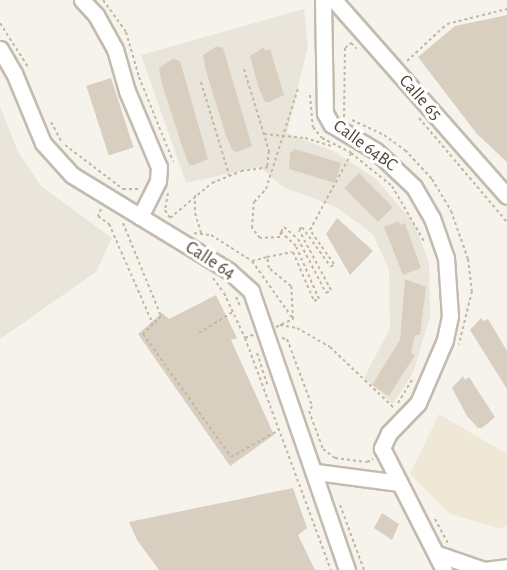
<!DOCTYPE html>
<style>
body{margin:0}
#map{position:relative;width:507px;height:570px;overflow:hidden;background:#f6f3ec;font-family:"Alegreya Sans",sans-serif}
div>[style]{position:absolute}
.residential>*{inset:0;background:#eae5da}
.education>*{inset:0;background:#efe8d6}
.building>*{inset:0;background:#d8cfc1;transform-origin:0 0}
.path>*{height:2px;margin-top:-1px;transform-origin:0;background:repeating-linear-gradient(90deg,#c4b79f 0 3px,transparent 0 6px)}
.roads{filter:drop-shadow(2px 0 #c2bbae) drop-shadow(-2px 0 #c2bbae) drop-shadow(0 2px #c2bbae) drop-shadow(0 -2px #c2bbae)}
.street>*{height:15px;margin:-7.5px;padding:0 7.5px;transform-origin:7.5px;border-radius:7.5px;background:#fff}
span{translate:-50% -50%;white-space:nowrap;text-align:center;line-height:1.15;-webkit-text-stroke:6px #fff;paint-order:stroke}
.street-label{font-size:18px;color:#4b4439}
</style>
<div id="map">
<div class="residential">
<i style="clip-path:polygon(304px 9px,308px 46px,287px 133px,335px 152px,376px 179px,415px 225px,429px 263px,430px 317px,413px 373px,393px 404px,364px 378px,390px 328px,389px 270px,373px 234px,336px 207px,283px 187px,260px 167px,186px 183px,141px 55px)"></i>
<i style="clip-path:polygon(0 106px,18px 152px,41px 186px,112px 238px,96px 272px,0 339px)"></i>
</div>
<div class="education">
<i style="clip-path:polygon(439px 414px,507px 454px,507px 525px,501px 529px,450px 514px,410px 474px)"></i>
</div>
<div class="building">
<i style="clip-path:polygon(507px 15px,507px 162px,477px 134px,418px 57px,455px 26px)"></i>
<i style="clip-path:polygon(217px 46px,223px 48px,252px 146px,237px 152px,233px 151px,226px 136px,206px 71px,203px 55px)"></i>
<i style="clip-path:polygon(264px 47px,265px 51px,270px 49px,284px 95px,269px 102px,265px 102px,258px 86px,250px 56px)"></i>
<i style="clip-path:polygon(173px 59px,180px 61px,208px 159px,194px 165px,189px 165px,183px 149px,162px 84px,159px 68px)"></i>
<i style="left:111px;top:78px;width:73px;height:26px;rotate:72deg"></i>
<i style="clip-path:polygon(295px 149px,341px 163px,335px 183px,289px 169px,290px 153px)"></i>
<i style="left:359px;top:173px;width:48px;height:21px;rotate:45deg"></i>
<i style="clip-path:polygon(337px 218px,373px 251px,350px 275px,326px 234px)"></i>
<i style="clip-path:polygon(399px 221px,400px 225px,405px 223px,421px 268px,403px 275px,384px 227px)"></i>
<i style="clip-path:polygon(405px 279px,426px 287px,420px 335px,415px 335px,411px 353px,415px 355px,389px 396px,372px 385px,400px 340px)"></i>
<i style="clip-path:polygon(216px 295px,237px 338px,231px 340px,274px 435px,230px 466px,138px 334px,162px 313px,169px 319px)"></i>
<i style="clip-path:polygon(481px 318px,483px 321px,488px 319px,507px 351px,507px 389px,470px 330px)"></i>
<i style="clip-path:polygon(463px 376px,465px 380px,469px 377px,495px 417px,482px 428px,478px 428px,467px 416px,452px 388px)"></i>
<i style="clip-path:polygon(293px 488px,307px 528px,298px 535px,315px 570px,159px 570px,137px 540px,129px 522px)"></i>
<i style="clip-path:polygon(382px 513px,399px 524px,392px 540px,374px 528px)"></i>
</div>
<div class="path">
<i style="left:103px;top:0;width:39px;rotate:54deg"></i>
<i style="left:126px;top:32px;width:47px;rotate:73.9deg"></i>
<i style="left:139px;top:77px;width:91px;rotate:68deg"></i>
<i style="left:0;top:23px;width:52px;rotate:57.5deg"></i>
<i style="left:407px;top:61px;width:54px;rotate:-42.8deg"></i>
<i style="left:447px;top:24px;width:62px;rotate:-14deg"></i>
<i style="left:244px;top:69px;width:86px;rotate:73deg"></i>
<i style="left:269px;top:151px;width:16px;rotate:97deg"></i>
<i style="left:201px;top:82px;width:97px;rotate:73.2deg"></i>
<i style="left:310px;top:95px;width:32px;rotate:85deg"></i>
<i style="left:313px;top:127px;width:14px;rotate:51deg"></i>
<i style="left:322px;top:138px;width:33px;rotate:27deg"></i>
<i style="left:351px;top:153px;width:53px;rotate:38.8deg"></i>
<i style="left:392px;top:186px;width:66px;rotate:59.9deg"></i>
<i style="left:344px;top:117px;width:69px;rotate:-89.2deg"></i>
<i style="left:345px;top:48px;width:8px;rotate:-40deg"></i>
<i style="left:351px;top:43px;width:8px;rotate:45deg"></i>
<i style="left:419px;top:118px;width:136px;rotate:49.8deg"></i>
<i style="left:352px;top:120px;width:35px;rotate:25deg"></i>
<i style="left:384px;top:135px;width:26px;rotate:36deg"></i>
<i style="left:405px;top:150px;width:40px;rotate:47deg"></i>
<i style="left:432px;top:179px;width:37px;rotate:59deg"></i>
<i style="left:451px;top:211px;width:51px;rotate:70.5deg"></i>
<i style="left:468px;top:259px;width:32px;rotate:83deg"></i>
<i style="left:472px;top:291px;width:55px;rotate:103.8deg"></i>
<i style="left:51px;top:122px;width:21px;rotate:62deg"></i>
<i style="left:264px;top:134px;width:41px;rotate:5.6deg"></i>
<i style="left:305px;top:138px;width:27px;rotate:17deg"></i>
<i style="left:65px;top:145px;width:73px;rotate:37.2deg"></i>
<i style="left:123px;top:189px;width:16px"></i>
<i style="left:168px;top:193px;width:17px;rotate:100deg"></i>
<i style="left:165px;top:210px;width:9px;rotate:58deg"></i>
<i style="left:195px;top:195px;width:18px;rotate:90deg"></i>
<i style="left:195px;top:213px;width:21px;rotate:73deg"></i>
<i style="left:101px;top:209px;width:8px;rotate:113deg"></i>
<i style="left:98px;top:216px;width:14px;rotate:36deg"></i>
<i style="left:109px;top:224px;width:109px;rotate:66.3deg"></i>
<i style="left:153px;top:324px;width:14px;rotate:135deg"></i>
<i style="left:143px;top:334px;width:151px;rotate:54.4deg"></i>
<i style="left:231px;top:457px;width:55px;rotate:-29.4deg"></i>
<i style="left:170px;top:218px;width:55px;rotate:-39.8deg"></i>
<i style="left:212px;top:183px;width:31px;rotate:-22deg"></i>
<i style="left:241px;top:171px;width:30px;rotate:-8deg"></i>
<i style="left:123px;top:223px;width:100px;rotate:67.8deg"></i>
<i style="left:161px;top:316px;width:11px;rotate:135deg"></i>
<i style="left:281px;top:232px;width:5px;rotate:101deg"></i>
<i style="left:280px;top:237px;width:20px;rotate:177deg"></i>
<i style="left:260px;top:238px;width:13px;rotate:-129deg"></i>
<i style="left:252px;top:228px;width:26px;rotate:-86deg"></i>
<i style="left:254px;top:202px;width:18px;rotate:-47deg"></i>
<i style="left:266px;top:189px;width:105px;rotate:-72.3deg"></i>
<i style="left:194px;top:233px;width:17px;rotate:7deg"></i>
<i style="left:211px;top:235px;width:49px;rotate:32.4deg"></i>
<i style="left:252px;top:261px;width:16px;rotate:-15deg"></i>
<i style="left:252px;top:261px;width:71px;rotate:54.7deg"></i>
<i style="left:213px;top:278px;width:19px;rotate:54deg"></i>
<i style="left:224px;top:293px;width:50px;rotate:65deg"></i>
<i style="left:245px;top:338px;width:247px;rotate:69.7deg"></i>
<i style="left:236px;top:297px;width:12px;rotate:66deg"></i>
<i style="left:280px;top:325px;width:17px;rotate:10deg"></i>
<i style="left:297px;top:328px;width:38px;rotate:30deg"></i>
<i style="left:330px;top:347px;width:88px;rotate:43.6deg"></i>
<i style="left:276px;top:327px;width:19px;rotate:-25deg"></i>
<i style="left:293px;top:319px;width:33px;rotate:-93deg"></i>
<i style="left:291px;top:286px;width:28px;rotate:-141deg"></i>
<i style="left:269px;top:268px;width:11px;rotate:-100deg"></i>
<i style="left:267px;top:257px;width:26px;rotate:-11deg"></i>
<i style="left:293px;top:252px;width:53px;rotate:66.8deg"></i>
<i style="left:314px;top:301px;width:5px;rotate:-22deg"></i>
<i style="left:319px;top:299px;width:58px;rotate:-113.5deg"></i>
<i style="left:296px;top:246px;width:21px;rotate:-137deg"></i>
<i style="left:281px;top:232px;width:6px;rotate:-59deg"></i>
<i style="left:284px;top:227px;width:18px;rotate:41deg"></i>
<i style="left:298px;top:239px;width:61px;rotate:62.6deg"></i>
<i style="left:326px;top:293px;width:6px;rotate:-31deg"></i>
<i style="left:331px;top:290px;width:68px;rotate:-118.1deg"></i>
<i style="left:299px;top:230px;width:4px;rotate:-45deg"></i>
<i style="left:302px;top:227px;width:49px;rotate:54.1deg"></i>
<i style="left:331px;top:267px;width:4px;rotate:-45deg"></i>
<i style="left:334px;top:264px;width:42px;rotate:-125.2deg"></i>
<i style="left:310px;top:230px;width:89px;rotate:-61.7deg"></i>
<i style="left:199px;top:333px;width:39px;rotate:-32deg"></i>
<i style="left:245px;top:338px;width:9px;rotate:-21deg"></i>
<i style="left:282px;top:338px;width:5px;rotate:11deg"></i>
<i style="left:287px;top:339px;width:72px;rotate:69.5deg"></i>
<i style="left:312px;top:406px;width:6px;rotate:121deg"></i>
<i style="left:309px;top:411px;width:40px;rotate:69.8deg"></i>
<i style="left:323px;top:449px;width:15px;rotate:37deg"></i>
<i style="left:335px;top:458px;width:32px;rotate:7deg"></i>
<i style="left:367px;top:462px;width:7px;rotate:-27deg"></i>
<i style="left:257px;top:353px;width:33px;rotate:72deg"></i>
<i style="left:398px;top:403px;width:27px;rotate:-59deg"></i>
<i style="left:340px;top:505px;width:69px;rotate:69.7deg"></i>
<i style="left:435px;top:519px;width:27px;rotate:62deg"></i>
</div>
<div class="roads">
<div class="street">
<i style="left:82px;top:0;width:21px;rotate:47deg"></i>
<i style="left:96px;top:15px;width:39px;rotate:61deg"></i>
<i style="left:115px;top:49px;width:44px;rotate:74.1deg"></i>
<i style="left:127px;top:91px;width:82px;rotate:67.2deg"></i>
<i style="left:159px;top:167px;width:14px;rotate:94deg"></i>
<i style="left:158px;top:181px;width:40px;rotate:116.6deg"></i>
<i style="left:323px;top:0;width:113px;rotate:89deg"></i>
<i style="left:325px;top:113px;width:13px;rotate:61deg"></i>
<i style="left:331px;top:124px;width:52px;rotate:31deg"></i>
<i style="left:376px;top:151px;width:52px;rotate:43.5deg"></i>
<i style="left:414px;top:187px;width:36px;rotate:60deg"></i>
<i style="left:432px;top:218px;width:42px;rotate:70.7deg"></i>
<i style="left:446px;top:258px;width:58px;rotate:86.1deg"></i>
<i style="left:450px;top:316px;width:25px;rotate:102deg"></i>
<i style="left:445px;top:340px;width:69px;rotate:113.2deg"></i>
<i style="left:418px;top:403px;width:42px;rotate:134deg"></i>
<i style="left:389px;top:433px;width:17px;rotate:115deg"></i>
<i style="left:382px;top:448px;width:137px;rotate:63.1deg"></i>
<i style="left:334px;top:0;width:261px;rotate:48.6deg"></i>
<i style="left:0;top:49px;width:28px;rotate:60deg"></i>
<i style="left:14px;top:73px;width:76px;rotate:67.5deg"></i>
<i style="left:43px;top:143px;width:43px;rotate:47.8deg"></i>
<i style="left:72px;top:175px;width:184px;rotate:31.4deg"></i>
<i style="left:229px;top:271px;width:30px;rotate:42deg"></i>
<i style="left:251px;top:291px;width:295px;rotate:71deg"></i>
<i style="left:316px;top:472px;width:84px;rotate:7.5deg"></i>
<i style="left:438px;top:554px;width:49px;rotate:19.2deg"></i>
<i style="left:484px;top:570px;width:23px;rotate:-7deg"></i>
</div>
</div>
<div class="street-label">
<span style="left:420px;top:98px;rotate:48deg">Calle 65</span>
<span style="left:365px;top:146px;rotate:36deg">Calle 64BC</span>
<span style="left:210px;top:261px;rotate:33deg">Calle 64</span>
</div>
</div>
